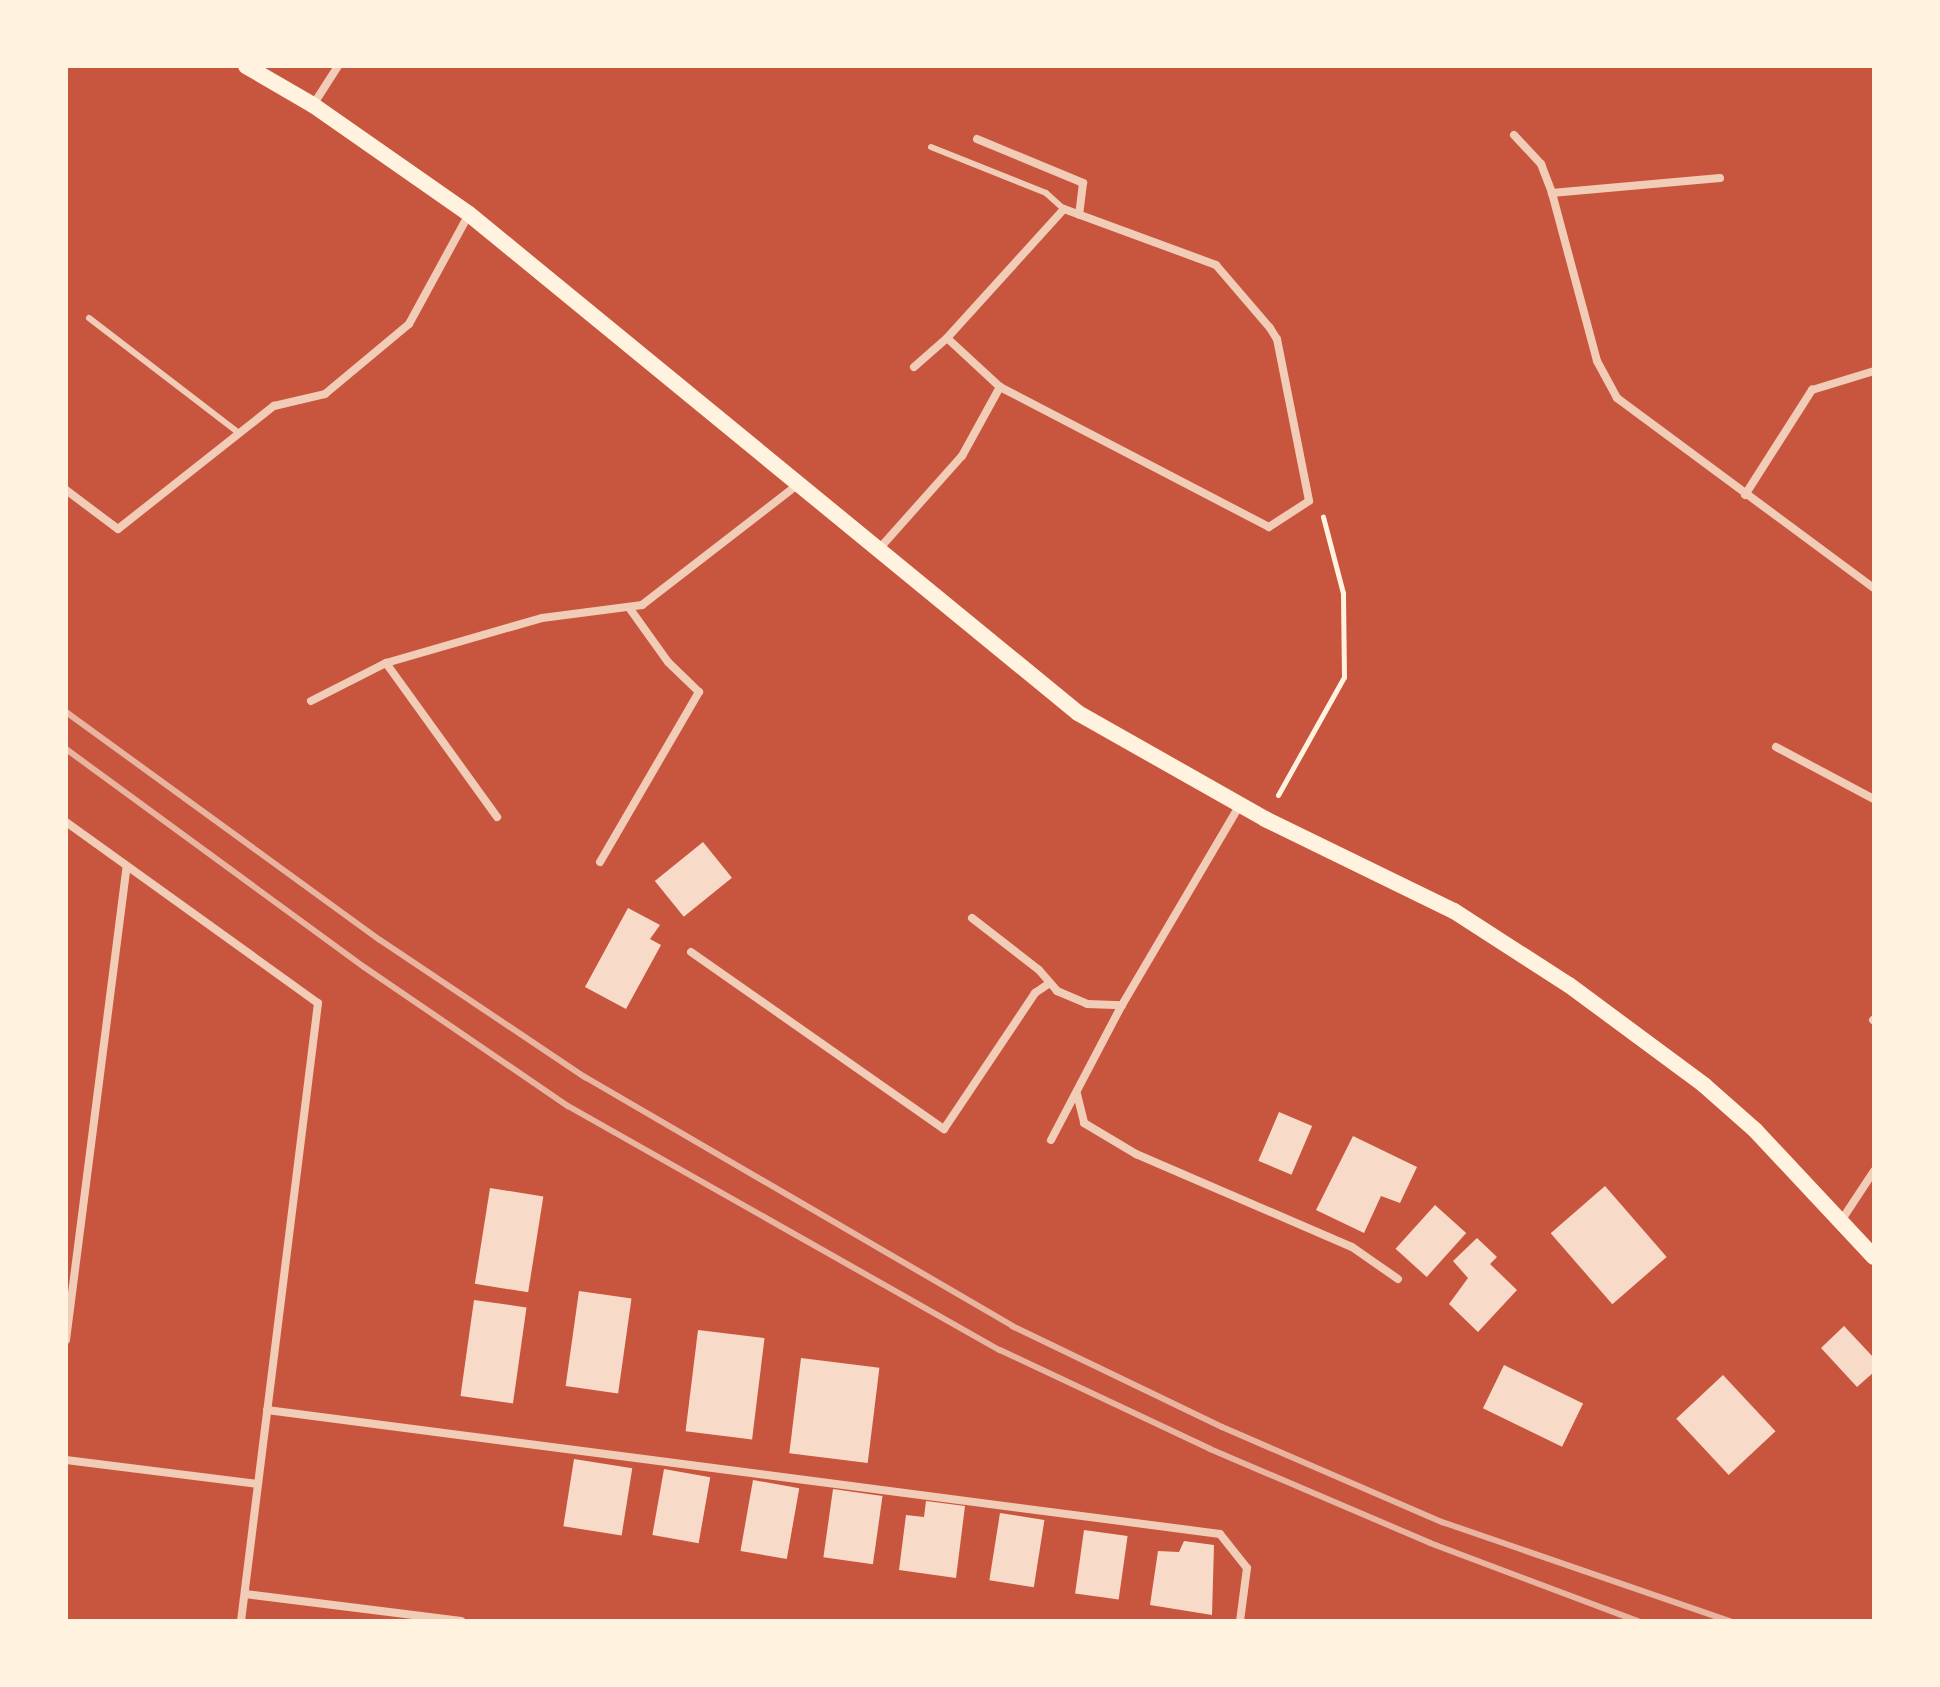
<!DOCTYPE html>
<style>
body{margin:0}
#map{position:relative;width:1940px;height:1687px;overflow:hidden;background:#c8553d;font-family:Manrope,sans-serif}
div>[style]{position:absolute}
.building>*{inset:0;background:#f7dbc8;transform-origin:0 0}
.path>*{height:5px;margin:-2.5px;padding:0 2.5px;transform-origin:2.5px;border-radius:2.5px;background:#fff3e0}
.service>*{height:6px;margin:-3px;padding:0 3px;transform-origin:3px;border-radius:3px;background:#f1ccb7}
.minor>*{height:8px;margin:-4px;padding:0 4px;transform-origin:4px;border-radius:4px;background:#f1ccb7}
.secondary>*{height:16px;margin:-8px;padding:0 8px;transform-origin:8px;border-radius:8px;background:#fff3e0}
.rail>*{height:6px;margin:-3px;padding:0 3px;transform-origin:3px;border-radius:3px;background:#e9b49f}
span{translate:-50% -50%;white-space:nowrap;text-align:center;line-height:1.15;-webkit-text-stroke:8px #fff3e0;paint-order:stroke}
.frame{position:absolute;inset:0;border:68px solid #fff3e0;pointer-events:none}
</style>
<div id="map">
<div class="building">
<i style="left:703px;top:842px;width:46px;height:62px;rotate:51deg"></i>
<i style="clip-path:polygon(628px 908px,660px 925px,650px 939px,661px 945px,626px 1009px,585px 987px)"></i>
<i style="left:1279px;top:1112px;width:36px;height:53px;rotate:23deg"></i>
<i style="clip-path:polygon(1353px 1136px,1417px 1167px,1400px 1203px,1381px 1196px,1364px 1233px,1316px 1210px)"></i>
<i style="left:1605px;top:1186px;width:94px;height:72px;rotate:49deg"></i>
<i style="left:490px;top:1188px;width:54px;height:97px;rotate:9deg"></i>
<i style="left:1435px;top:1205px;width:42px;height:59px;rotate:42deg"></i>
<i style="clip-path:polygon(1477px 1238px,1497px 1257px,1490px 1264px,1517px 1290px,1478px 1332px,1449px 1304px,1468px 1278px,1453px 1261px)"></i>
<i style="left:579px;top:1291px;width:53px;height:96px;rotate:8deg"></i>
<i style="left:474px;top:1300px;width:53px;height:97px;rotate:8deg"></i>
<i style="clip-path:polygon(1844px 1326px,1874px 1358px,1874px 1372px,1857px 1387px,1821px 1348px)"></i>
<i style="left:698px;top:1330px;width:67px;height:102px;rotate:7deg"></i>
<i style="left:801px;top:1358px;width:79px;height:96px;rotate:7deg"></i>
<i style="left:1504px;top:1365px;width:88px;height:48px;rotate:26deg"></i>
<i style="left:1723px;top:1375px;width:77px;height:64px;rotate:47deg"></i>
<i style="left:574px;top:1459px;width:59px;height:68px;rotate:9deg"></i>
<i style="left:664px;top:1469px;width:47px;height:67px;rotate:10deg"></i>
<i style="left:753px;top:1480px;width:47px;height:72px;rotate:10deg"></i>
<i style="left:833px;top:1489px;width:50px;height:69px;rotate:8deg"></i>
<i style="clip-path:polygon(926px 1501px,965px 1506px,956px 1578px,899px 1570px,906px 1515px,924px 1517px)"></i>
<i style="left:1000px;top:1513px;width:45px;height:68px;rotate:9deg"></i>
<i style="left:1084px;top:1530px;width:44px;height:64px;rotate:8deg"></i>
<i style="clip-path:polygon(1184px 1541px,1214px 1545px,1212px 1615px,1150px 1605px,1158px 1551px,1179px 1552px)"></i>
</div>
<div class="path">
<i style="left:1278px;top:795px;width:135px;rotate:-60.8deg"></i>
<i style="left:1344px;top:677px;width:84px;rotate:-90.7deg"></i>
<i style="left:1343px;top:593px;width:79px;rotate:-104.7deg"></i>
</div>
<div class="service">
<i style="left:931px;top:147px;width:124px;rotate:21.8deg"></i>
<i style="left:1046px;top:193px;width:24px;rotate:42deg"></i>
<i style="left:89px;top:318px;width:190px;rotate:37.5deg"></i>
</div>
<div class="minor">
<i style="left:313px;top:105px;width:46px;rotate:-57.3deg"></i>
<i style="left:1514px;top:135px;width:40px;rotate:47deg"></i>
<i style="left:1541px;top:164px;width:31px;rotate:69deg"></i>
<i style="left:977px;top:139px;width:115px;rotate:22.5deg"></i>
<i style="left:1083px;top:183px;width:32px;rotate:97deg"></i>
<i style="left:1720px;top:178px;width:169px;rotate:174.9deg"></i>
<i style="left:1552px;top:193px;width:174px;rotate:75deg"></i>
<i style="left:1597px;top:361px;width:42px;rotate:61.6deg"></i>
<i style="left:1617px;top:398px;width:320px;rotate:36.5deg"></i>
<i style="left:1064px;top:209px;width:162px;rotate:20.2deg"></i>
<i style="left:1216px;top:265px;width:83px;rotate:49.4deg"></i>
<i style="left:1270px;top:328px;width:13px;rotate:58deg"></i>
<i style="left:1277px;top:339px;width:165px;rotate:78.8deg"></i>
<i style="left:1309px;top:501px;width:48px;rotate:147deg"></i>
<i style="left:1269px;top:527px;width:303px;rotate:-152.5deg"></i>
<i style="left:1000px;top:387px;width:72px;rotate:-137.2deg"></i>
<i style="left:947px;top:338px;width:174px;rotate:-47.8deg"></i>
<i style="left:914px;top:367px;width:44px;rotate:-41.3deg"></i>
<i style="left:66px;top:490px;width:65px;rotate:36.9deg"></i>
<i style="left:118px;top:529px;width:199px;rotate:-38.3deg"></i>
<i style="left:274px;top:406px;width:52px;rotate:-13.2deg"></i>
<i style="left:325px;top:394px;width:109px;rotate:-39.8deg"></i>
<i style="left:409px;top:324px;width:125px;rotate:-61.4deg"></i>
<i style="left:1745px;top:495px;width:125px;rotate:-57.5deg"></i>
<i style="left:1812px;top:390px;width:65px;rotate:-17deg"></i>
<i style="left:879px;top:549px;width:125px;rotate:-48.3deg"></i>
<i style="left:962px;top:456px;width:79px;rotate:-61.2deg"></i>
<i style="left:386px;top:663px;width:190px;rotate:54.2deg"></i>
<i style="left:311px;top:701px;width:84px;rotate:-26.9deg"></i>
<i style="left:386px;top:663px;width:162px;rotate:-16.1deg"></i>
<i style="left:542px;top:618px;width:101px;rotate:-7.4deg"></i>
<i style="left:642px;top:605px;width:200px;rotate:-37.7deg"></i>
<i style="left:1776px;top:747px;width:111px;rotate:28deg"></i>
<i style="left:66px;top:822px;width:310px;rotate:35.7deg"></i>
<i style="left:318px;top:1003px;width:623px;rotate:97.1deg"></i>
<i style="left:600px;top:862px;width:197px;rotate:-59.8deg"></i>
<i style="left:699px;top:692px;width:43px;rotate:-135.9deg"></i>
<i style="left:668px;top:662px;width:65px;rotate:-125.6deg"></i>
<i style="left:972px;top:918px;width:85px;rotate:37.8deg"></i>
<i style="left:1039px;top:970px;width:28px;rotate:49deg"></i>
<i style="left:1057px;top:991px;width:33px;rotate:23deg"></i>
<i style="left:1087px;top:1004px;width:35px;rotate:2deg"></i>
<i style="left:691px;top:952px;width:309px;rotate:35deg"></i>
<i style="left:944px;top:1129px;width:164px;rotate:-56.2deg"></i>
<i style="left:1035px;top:993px;width:18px;rotate:-34deg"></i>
<i style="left:1873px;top:1020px;width:1px;rotate:45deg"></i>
<i style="left:1077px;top:1094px;width:30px;rotate:76deg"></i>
<i style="left:1084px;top:1123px;width:61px;rotate:30.8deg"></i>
<i style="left:1136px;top:1154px;width:235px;rotate:23.3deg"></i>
<i style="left:1352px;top:1247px;width:56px;rotate:34.8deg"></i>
<i style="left:1051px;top:1140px;width:153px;rotate:-62.3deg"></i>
<i style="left:1122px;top:1005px;width:232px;rotate:-59.5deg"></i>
<i style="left:1841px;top:1221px;width:60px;rotate:-56.6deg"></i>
<i style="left:66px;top:1340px;width:477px;rotate:-82.7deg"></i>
<i style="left:267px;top:1410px;width:961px;rotate:7.41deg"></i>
<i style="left:1220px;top:1534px;width:43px;rotate:51.5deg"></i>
<i style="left:1247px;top:1568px;width:53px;rotate:97.5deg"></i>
<i style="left:66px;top:1460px;width:193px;rotate:7.1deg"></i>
<i style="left:245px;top:1594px;width:218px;rotate:7.1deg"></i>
</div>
<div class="secondary">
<i style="left:246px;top:66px;width:78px;rotate:30.2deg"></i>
<i style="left:313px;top:105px;width:190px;rotate:34.9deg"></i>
<i style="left:469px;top:214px;width:787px;rotate:39.33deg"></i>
<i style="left:1078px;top:713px;width:215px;rotate:29.5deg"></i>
<i style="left:1265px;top:819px;width:210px;rotate:26deg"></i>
<i style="left:1454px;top:911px;width:137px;rotate:32.8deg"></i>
<i style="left:1569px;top:985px;width:168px;rotate:36.5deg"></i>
<i style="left:1704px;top:1085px;width:68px;rotate:41.4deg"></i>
<i style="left:1755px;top:1130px;width:174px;rotate:46.9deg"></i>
</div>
<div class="rail">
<i style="left:66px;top:712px;width:388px;rotate:36deg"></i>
<i style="left:380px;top:940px;width:247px;rotate:33.8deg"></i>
<i style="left:585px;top:1077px;width:494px;rotate:30.2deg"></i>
<i style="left:1012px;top:1326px;width:233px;rotate:25.7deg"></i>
<i style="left:1222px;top:1427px;width:240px;rotate:23.4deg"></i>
<i style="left:1442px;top:1522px;width:305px;rotate:19deg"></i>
<i style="left:66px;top:749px;width:369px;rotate:36.2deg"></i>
<i style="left:364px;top:967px;width:247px;rotate:34.3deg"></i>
<i style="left:568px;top:1106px;width:496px;rotate:29.5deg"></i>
<i style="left:1000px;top:1350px;width:232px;rotate:25.2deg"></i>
<i style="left:1210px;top:1449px;width:239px;rotate:23.1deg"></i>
<i style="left:1430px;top:1543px;width:222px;rotate:20.6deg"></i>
</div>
<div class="frame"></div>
</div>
